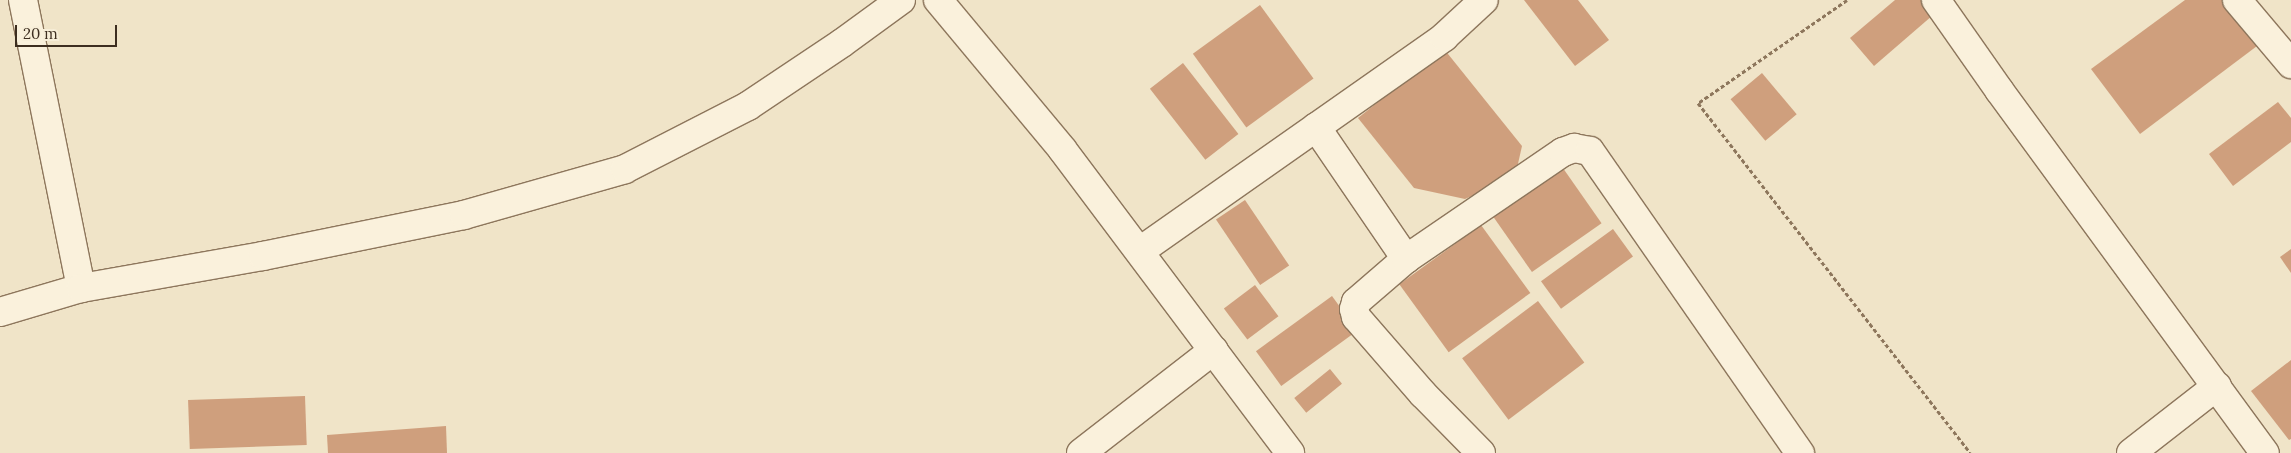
<!DOCTYPE html>
<style>
body{margin:0}
#map{position:relative;width:2291px;height:453px;overflow:hidden;background:#f0e4c8;font-family:Lora,serif}
div>[style]{position:absolute}
.building>*{inset:0;background:#cf9f7d;transform-origin:0 0}
.path>*{height:3px;margin-top:-1.5px;transform-origin:0;background:repeating-linear-gradient(90deg,#8d765c 0 4px,transparent 0 6.5px)}
.roads{filter:drop-shadow(1px 0 #8d765c) drop-shadow(-1px 0 #8d765c) drop-shadow(0 1px #8d765c) drop-shadow(0 -1px #8d765c)}
.minor>*{height:28px;margin:-14px;padding:0 14px;transform-origin:14px;border-radius:14px;background:#faf1dc}
span{translate:-50% -50%;white-space:nowrap;text-align:center;line-height:1.15;-webkit-text-stroke:4.5px #f7eed8;paint-order:stroke}
.scale{position:absolute;left:15px;top:25px;width:102px;height:22px;box-sizing:border-box;border:2px solid #3d2e20;border-top:0;padding-left:6px;font-size:15px;line-height:18px;white-space:nowrap;color:#3d2e20;-webkit-text-stroke:4px #f7eed8;paint-order:stroke}
</style>
<div id="map">
<div class="building">
<i style="clip-path:polygon(1524px 0,1578px 0,1609px 40px,1575px 66px)"></i>
<i style="clip-path:polygon(1895px 0,1933px 0,1940px 9px,1874px 66px,1850px 38px)"></i>
<i style="clip-path:polygon(2185px 0,2241px 0,2269px 37px,2140px 134px,2091px 69px)"></i>
<i style="left:1260px;top:5px;width:91px;height:83px;rotate:54deg"></i>
<i style="clip-path:polygon(1444px 49px,1522px 146px,1515px 177px,1465px 199px,1414px 188px,1358px 118px)"></i>
<i style="left:1183px;top:63px;width:90px;height:42px;rotate:52deg"></i>
<i style="left:1762px;top:73px;width:54px;height:41px;rotate:50deg"></i>
<i style="clip-path:polygon(2278px 102px,2291px 118px,2291px 142px,2233px 186px,2209px 154px)"></i>
<i style="left:1558px;top:161px;width:76px;height:85px;rotate:55deg"></i>
<i style="left:1245px;top:200px;width:79px;height:35px;rotate:56deg"></i>
<i style="left:1481px;top:225px;width:84px;height:101px;rotate:54deg"></i>
<i style="left:1613px;top:229px;width:34px;height:89px;rotate:54deg"></i>
<i style="clip-path:polygon(2291px 249px,2291px 273px,2280px 257px)"></i>
<i style="left:1255px;top:285px;width:39px;height:39px;rotate:53deg"></i>
<i style="left:1332px;top:296px;width:43px;height:94px;rotate:54deg"></i>
<i style="left:1538px;top:301px;width:77px;height:95px;rotate:53deg"></i>
<i style="clip-path:polygon(2291px 360px,2291px 439px,2289px 440px,2251px 391px)"></i>
<i style="left:1330px;top:369px;width:19px;height:46px;rotate:51deg"></i>
<i style="left:305px;top:396px;width:49px;height:117px;rotate:88deg"></i>
<i style="clip-path:polygon(446px 426px,447px 453px,328px 453px,327px 435px)"></i>
</div>
<div class="path">
<i style="left:1847px;top:0;width:181px;rotate:145.3deg"></i>
<i style="left:1698px;top:103px;width:443px;rotate:52.1deg"></i>
</div>
<div class="roads">
<div class="minor">
<i style="left:23px;top:0;width:294px;rotate:78.6deg"></i>
<i style="left:938px;top:0;width:194px;rotate:50.2deg"></i>
<i style="left:1062px;top:149px;width:380px;rotate:53.1deg"></i>
<i style="left:1936px;top:0;width:110px;rotate:55deg"></i>
<i style="left:1999px;top:90px;width:450px;rotate:53.8deg"></i>
<i style="left:2237px;top:0;width:84px;rotate:49.8deg"></i>
<i style="left:1316px;top:127px;width:160px;rotate:55.7deg"></i>
<i style="left:1140px;top:251px;width:372px;rotate:-35.1deg"></i>
<i style="left:1444px;top:37px;width:54px;rotate:-42.8deg"></i>
<i style="left:0;top:312px;width:84px;rotate:-16.5deg"></i>
<i style="left:81px;top:288px;width:185px;rotate:-10deg"></i>
<i style="left:263px;top:256px;width:205px;rotate:-11.5deg"></i>
<i style="left:464px;top:215px;width:167px;rotate:-15.9deg"></i>
<i style="left:625px;top:169px;width:138px;rotate:-27.1deg"></i>
<i style="left:748px;top:106px;width:113px;rotate:-33.8deg"></i>
<i style="left:842px;top:43px;width:73px;rotate:-36.1deg"></i>
<i style="left:1081px;top:453px;width:168px;rotate:-37.8deg"></i>
<i style="left:1481px;top:453px;width:83px;rotate:-134.5deg"></i>
<i style="left:1423px;top:394px;width:102px;rotate:-131deg"></i>
<i style="left:1356px;top:317px;width:8px;rotate:-104deg"></i>
<i style="left:1354px;top:309px;width:7px;rotate:-74deg"></i>
<i style="left:1356px;top:302px;width:66px;rotate:-40.7deg"></i>
<i style="left:1406px;top:259px;width:190px;rotate:-34.3deg"></i>
<i style="left:1563px;top:152px;width:12px;rotate:-20deg"></i>
<i style="left:1574px;top:148px;width:16px;rotate:11deg"></i>
<i style="left:1590px;top:151px;width:368px;rotate:55.2deg"></i>
<i style="left:2131px;top:453px;width:109px;rotate:-37.9deg"></i>
</div>
</div>
<div class="scale">20 m</div>
</div>
